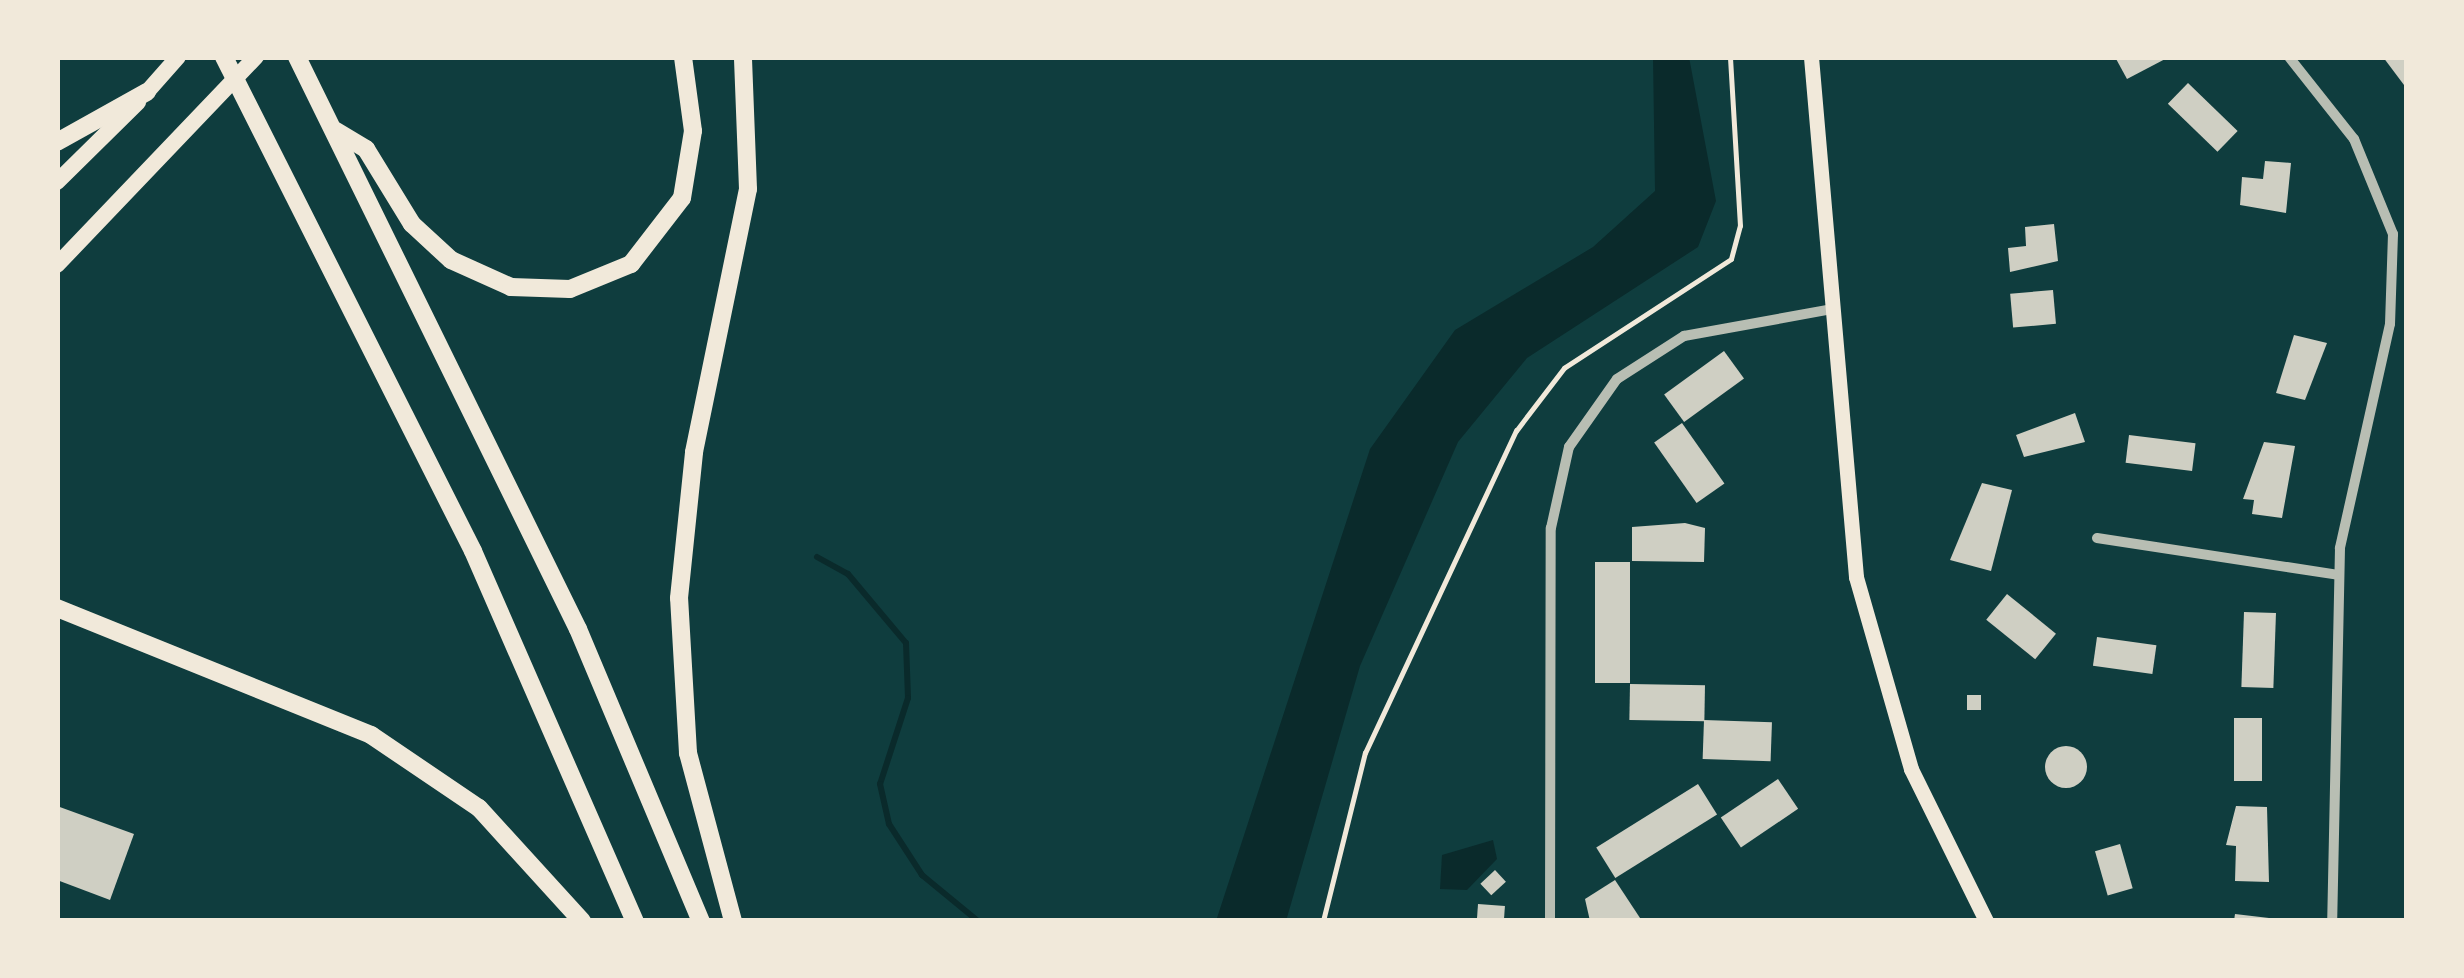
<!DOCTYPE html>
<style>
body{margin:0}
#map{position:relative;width:2464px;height:978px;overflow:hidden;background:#0f3d3e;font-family:"DejaVu Sans",sans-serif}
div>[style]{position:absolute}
.water>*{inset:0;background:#0a2a2b}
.stream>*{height:6px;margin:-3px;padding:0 3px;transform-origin:3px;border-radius:3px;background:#0a2a2b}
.building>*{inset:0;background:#cfcfc3;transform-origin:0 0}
.round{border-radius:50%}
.path>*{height:4.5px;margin:-2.25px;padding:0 2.25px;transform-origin:2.25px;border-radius:2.25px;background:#f1e9da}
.minor>*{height:10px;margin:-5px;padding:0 5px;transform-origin:5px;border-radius:5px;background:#b8beb3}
.secondary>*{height:15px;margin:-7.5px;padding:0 7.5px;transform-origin:7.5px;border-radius:7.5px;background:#f1e9da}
.primary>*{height:16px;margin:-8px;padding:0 8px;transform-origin:8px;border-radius:8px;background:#f1e9da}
.trunk>*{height:16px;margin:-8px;padding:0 8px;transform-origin:8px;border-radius:8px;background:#f1e9da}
.motorway>*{height:18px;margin:-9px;padding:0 9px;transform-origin:9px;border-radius:9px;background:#f1e9da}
span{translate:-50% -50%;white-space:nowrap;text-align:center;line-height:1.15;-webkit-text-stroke:10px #f1e9da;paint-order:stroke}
.frame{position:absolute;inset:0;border:60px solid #f1e9da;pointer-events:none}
</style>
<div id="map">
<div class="water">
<i style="clip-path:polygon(1653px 57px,1689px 57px,1716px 201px,1698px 247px,1527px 358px,1458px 442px,1360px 666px,1286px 921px,1216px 921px,1370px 449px,1455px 330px,1593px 247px,1655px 191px)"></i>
<i style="clip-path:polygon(1493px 840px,1497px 859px,1467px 890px,1440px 889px,1442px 855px)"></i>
</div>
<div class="stream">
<i style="left:817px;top:557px;width:35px;rotate:29deg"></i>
<i style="left:848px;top:574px;width:90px;rotate:50deg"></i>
<i style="left:906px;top:643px;width:55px;rotate:87.9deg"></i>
<i style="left:908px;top:698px;width:90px;rotate:108deg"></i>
<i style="left:880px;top:784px;width:41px;rotate:77.3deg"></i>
<i style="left:889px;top:824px;width:61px;rotate:57.1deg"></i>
<i style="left:922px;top:875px;width:72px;rotate:39.4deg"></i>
</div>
<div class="building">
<i style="clip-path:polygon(2115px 57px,2169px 57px,2127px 79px)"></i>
<i style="clip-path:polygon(2383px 57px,2407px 57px,2407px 89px)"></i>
<i style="left:2188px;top:83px;width:69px;height:29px;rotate:44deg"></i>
<i style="clip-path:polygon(2265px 161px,2291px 163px,2286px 213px,2240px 205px,2242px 177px,2263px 179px)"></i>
<i style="clip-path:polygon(2054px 224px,2058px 261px,2010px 272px,2008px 248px,2026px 246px,2025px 227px)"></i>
<i style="left:2053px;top:290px;width:34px;height:43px;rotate:85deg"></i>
<i style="clip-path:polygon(2294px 335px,2327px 343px,2305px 400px,2276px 393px)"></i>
<i style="left:1724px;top:351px;width:34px;height:74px;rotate:54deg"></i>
<i style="clip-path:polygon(2075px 413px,2085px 442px,2024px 457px,2016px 435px)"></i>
<i style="left:1682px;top:423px;width:74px;height:34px;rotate:55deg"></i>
<i style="left:2129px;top:435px;width:67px;height:28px;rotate:7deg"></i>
<i style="clip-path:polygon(2264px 442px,2295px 446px,2282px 518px,2252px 514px,2254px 500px,2243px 499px)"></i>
<i style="clip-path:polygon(1982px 483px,2012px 490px,1991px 571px,1950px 560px)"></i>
<i style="clip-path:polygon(1685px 523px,1705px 528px,1704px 562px,1632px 561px,1632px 527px)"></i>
<i style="left:1595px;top:562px;width:35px;height:121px"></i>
<i style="left:2007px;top:594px;width:63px;height:33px;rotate:39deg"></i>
<i style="left:2244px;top:612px;width:32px;height:75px;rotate:2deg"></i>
<i style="left:2097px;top:637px;width:60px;height:29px;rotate:8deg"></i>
<i style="left:1630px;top:684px;width:75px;height:36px;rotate:1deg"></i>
<i style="left:1967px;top:695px;width:14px;height:15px"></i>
<i style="left:2234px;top:718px;width:28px;height:63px"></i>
<i style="left:1704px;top:720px;width:68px;height:39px;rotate:2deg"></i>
<i class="round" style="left:2045px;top:746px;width:42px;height:42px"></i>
<i style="left:1778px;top:779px;width:36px;height:69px;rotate:56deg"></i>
<i style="left:1698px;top:784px;width:36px;height:120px;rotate:58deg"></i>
<i style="clip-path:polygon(57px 806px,134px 834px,110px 900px,57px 880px)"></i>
<i style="clip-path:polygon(2236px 806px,2267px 807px,2269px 882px,2235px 881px,2236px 846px,2226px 845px)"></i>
<i style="left:2120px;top:844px;width:46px;height:26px;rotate:74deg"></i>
<i style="left:1495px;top:870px;width:16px;height:20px;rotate:47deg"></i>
<i style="clip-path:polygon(1615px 880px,1642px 921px,1590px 921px,1585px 899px)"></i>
<i style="left:1478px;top:904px;width:27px;height:17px;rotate:4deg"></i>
<i style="clip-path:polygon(2235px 914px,2269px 918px,2268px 921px,2234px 921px)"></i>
</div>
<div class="path">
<i style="left:1323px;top:921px;width:173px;rotate:-76deg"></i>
<i style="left:1365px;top:753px;width:356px;rotate:-64.9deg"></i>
<i style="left:1516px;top:431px;width:79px;rotate:-52.7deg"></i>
<i style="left:1564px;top:368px;width:199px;rotate:-33.1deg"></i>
<i style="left:1731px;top:259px;width:34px;rotate:-75deg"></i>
<i style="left:1740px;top:226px;width:169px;rotate:-93.4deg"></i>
</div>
<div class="minor">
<i style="left:2289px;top:57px;width:105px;rotate:51.6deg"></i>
<i style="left:2354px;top:139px;width:103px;rotate:67.7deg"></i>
<i style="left:2393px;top:234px;width:90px;rotate:91.9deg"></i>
<i style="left:2390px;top:324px;width:230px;rotate:102.6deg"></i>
<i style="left:2340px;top:548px;width:373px;rotate:91.2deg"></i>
<i style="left:2097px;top:538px;width:244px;rotate:8.7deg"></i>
<i style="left:1550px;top:921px;width:393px;rotate:-89.9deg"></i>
<i style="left:1551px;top:528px;width:83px;rotate:-77.5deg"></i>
<i style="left:1569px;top:447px;width:83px;rotate:-54.8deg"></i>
<i style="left:1617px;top:379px;width:80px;rotate:-32.7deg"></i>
<i style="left:1684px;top:336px;width:150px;rotate:-10.3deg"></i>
</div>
<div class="secondary">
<i style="left:1811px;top:57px;width:522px;rotate:85.05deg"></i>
<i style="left:1856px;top:577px;width:200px;rotate:74deg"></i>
<i style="left:1911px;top:769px;width:169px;rotate:63.7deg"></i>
</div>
<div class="primary">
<i style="left:57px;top:182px;width:114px;rotate:-44.6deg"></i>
</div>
<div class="trunk">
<i style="left:147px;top:92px;width:47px;rotate:-48.5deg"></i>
<i style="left:57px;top:265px;width:288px;rotate:-46.3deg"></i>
</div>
<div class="motorway">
<i style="left:224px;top:57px;width:553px;rotate:63.25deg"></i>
<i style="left:473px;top:551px;width:404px;rotate:66.4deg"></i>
<i style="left:297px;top:57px;width:637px;rotate:63.84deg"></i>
<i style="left:578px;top:629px;width:317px;rotate:67.2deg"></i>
<i style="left:336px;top:131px;width:35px;rotate:31deg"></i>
<i style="left:366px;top:149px;width:88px;rotate:58.5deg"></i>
<i style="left:412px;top:224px;width:53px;rotate:42.7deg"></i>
<i style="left:451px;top:260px;width:66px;rotate:24.2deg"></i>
<i style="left:511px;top:287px;width:59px;rotate:1.9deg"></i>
<i style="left:570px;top:289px;width:66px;rotate:-22.3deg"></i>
<i style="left:631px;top:264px;width:83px;rotate:-52.3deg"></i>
<i style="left:682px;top:198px;width:68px;rotate:-80.7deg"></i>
<i style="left:693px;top:131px;width:75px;rotate:-97.7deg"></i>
<i style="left:57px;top:142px;width:103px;rotate:-29.1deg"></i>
<i style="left:57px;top:608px;width:339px;rotate:22deg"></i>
<i style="left:371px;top:735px;width:130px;rotate:34.1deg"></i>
<i style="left:479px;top:808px;width:153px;rotate:47.7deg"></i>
<i style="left:733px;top:921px;width:174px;rotate:-105deg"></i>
<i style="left:688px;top:753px;width:155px;rotate:-93.3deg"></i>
<i style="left:679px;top:598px;width:147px;rotate:-84.1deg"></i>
<i style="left:694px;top:452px;width:268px;rotate:-78.4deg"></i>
<i style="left:748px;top:189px;width:132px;rotate:-92.2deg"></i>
</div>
<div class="frame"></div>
</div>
